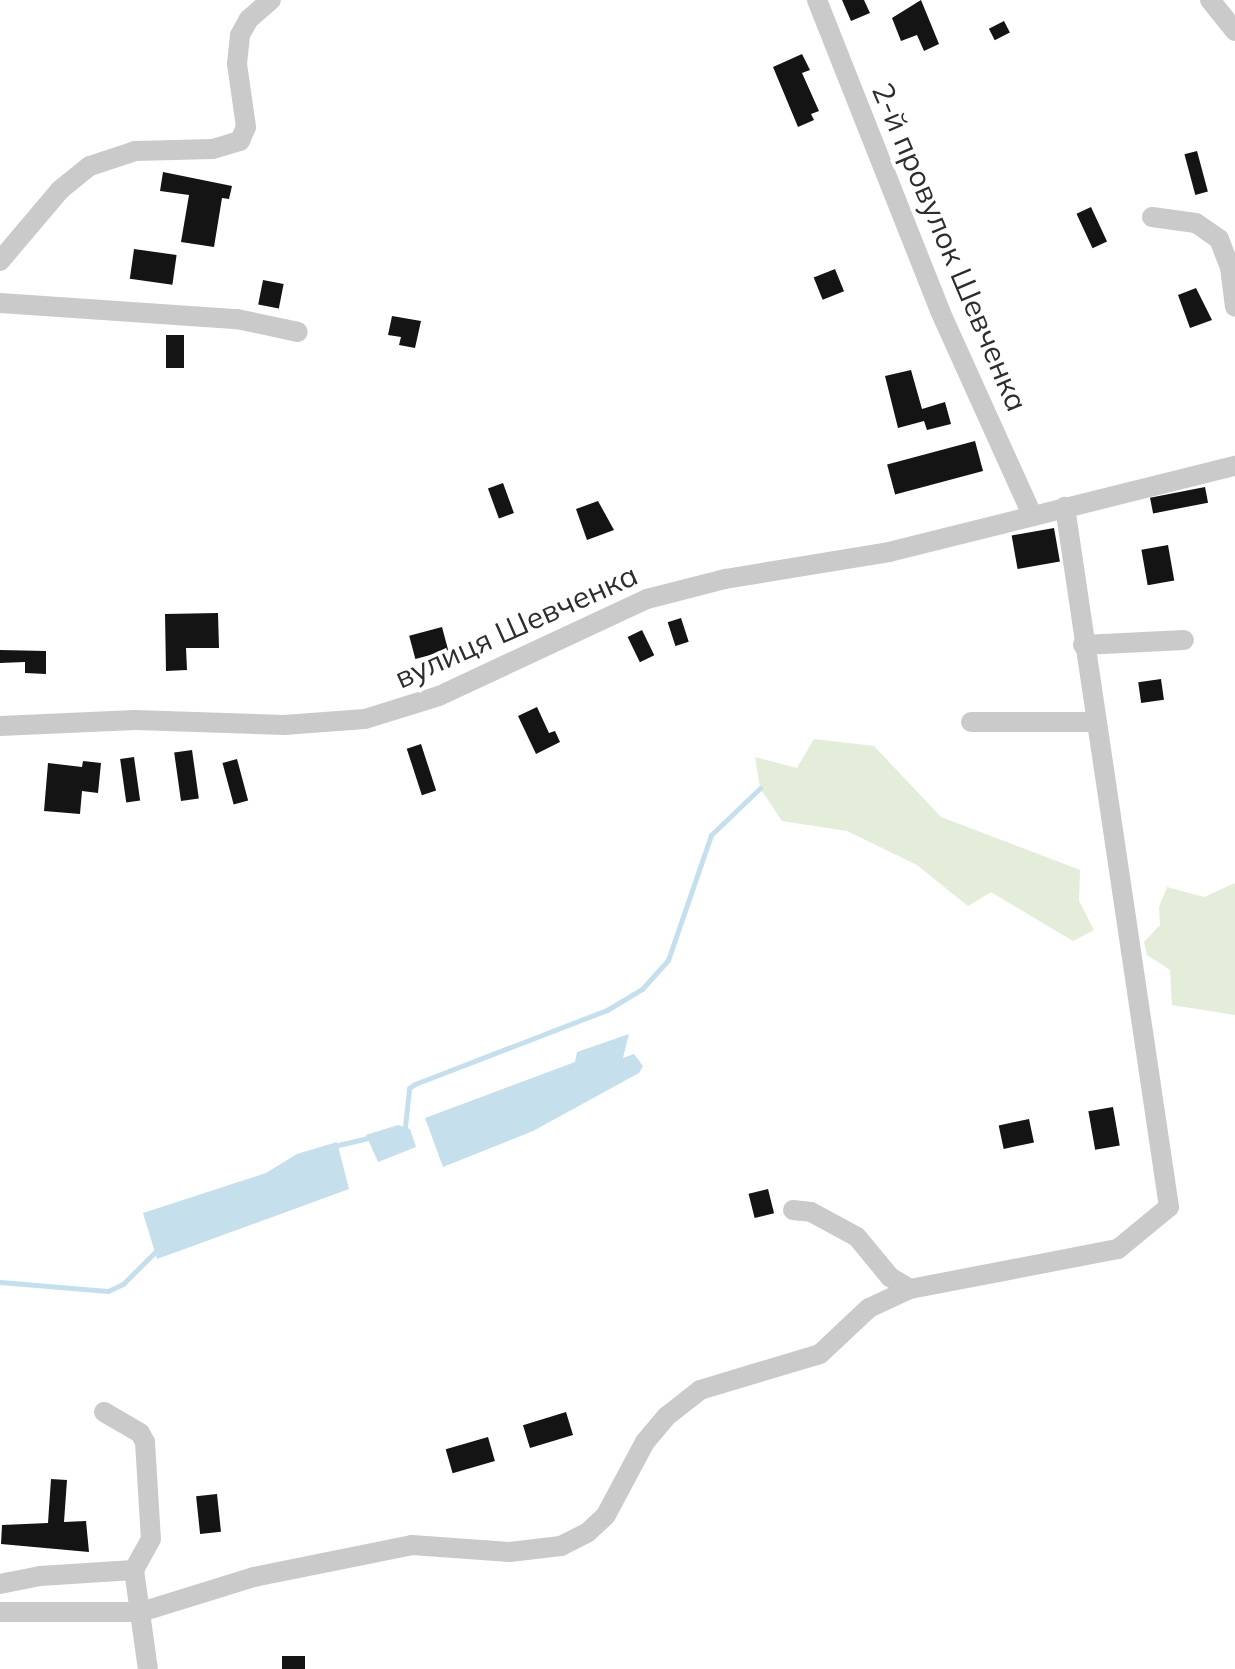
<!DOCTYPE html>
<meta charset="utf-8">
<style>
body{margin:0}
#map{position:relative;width:1235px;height:1669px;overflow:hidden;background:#fff;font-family:Mulish,sans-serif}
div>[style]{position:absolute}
.green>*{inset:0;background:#e4ecda}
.water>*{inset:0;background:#c6dfec}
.stream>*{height:5px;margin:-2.5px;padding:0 2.5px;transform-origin:2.5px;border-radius:2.5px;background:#c6dfec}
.building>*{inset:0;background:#141414;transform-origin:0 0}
.minor>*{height:20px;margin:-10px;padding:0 10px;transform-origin:10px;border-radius:10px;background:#cacaca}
span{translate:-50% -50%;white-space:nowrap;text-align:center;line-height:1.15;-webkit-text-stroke:8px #fff;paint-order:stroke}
.street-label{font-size:30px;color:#2d2d2d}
</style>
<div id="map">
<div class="green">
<i style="clip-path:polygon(814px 739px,874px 746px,941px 817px,1080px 870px,1079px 901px,1094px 930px,1073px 941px,991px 892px,968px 906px,917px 865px,847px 831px,782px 821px,760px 788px,755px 757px,797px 768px)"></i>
<i style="clip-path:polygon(1235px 883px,1235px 1015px,1172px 1005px,1170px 970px,1147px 955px,1144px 942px,1160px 925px,1159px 907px,1167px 887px,1204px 897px)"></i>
</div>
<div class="water">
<i style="clip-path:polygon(629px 1034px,623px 1058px,634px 1054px,643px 1066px,639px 1073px,533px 1131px,443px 1167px,425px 1118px,575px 1062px,577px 1052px)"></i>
<i style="clip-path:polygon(398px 1125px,410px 1129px,416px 1147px,378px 1162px,366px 1135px)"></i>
<i style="clip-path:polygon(337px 1142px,349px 1189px,157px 1259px,143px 1213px,266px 1173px,297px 1154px)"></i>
</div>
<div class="stream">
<i style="left:405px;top:1127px;width:39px;rotate:-84deg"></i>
<i style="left:409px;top:1088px;width:7px;rotate:-34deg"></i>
<i style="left:415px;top:1084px;width:206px;rotate:-21.1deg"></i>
<i style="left:607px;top:1010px;width:41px;rotate:-31deg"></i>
<i style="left:642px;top:989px;width:39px;rotate:-48deg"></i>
<i style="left:668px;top:960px;width:132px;rotate:-71deg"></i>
<i style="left:711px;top:835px;width:68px;rotate:-43.8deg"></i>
<i style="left:338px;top:1145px;width:31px;rotate:-13deg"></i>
<i style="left:0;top:1282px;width:108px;rotate:4.8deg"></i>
<i style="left:108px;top:1291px;width:17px;rotate:-25deg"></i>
<i style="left:123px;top:1284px;width:45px;rotate:-45deg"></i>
</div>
<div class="building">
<i style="clip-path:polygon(842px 0,864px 0,870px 13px,851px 21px)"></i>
<i style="clip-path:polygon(921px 0,939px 44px,924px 51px,917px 35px,901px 41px,892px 18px)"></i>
<i style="left:1004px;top:21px;width:13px;height:17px;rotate:63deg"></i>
<i style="clip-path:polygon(802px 54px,810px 70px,802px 73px,819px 111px,811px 114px,814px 120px,798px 127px,773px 67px)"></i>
<i style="left:1197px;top:151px;width:42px;height:13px;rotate:75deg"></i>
<i style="clip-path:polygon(163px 172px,232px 186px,229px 199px,222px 198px,214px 247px,181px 242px,189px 195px,160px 191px)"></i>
<i style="left:1091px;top:207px;width:38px;height:16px;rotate:65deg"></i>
<i style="left:134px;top:249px;width:43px;height:30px;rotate:8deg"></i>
<i style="left:835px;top:269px;width:24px;height:23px;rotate:68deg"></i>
<i style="left:263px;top:280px;width:21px;height:25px;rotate:11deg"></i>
<i style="clip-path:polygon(1196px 288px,1212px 320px,1190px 328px,1178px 295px)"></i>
<i style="clip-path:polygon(392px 316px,421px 321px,415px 348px,399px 345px,401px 337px,388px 335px)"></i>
<i style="left:166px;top:335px;width:18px;height:33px"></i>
<i style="clip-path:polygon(911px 370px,922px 409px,945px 402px,951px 424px,927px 430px,924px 421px,898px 428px,885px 376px)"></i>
<i style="left:975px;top:441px;width:31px;height:91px;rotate:75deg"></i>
<i style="left:503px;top:483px;width:32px;height:16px;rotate:70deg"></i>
<i style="left:1205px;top:487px;width:16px;height:56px;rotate:79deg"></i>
<i style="clip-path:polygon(598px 501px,614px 530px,587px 540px,576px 509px)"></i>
<i style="left:1054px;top:528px;width:34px;height:43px;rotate:80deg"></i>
<i style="left:1168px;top:545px;width:36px;height:27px;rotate:80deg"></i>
<i style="clip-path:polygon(218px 613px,219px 648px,186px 648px,187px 670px,166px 671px,165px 614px)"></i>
<i style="left:681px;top:618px;width:25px;height:14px;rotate:72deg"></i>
<i style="left:442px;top:627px;width:24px;height:34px;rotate:75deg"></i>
<i style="left:642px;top:630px;width:28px;height:16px;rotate:64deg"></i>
<i style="clip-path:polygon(0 650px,46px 651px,46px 674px,25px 673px,25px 662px,0 663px)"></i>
<i style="left:1161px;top:679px;width:21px;height:23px;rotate:82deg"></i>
<i style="clip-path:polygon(537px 707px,549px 733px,555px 731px,560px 742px,536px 754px,518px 716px)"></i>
<i style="left:421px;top:744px;width:49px;height:15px;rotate:72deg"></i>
<i style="left:192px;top:750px;width:49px;height:18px;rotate:82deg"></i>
<i style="left:134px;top:757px;width:44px;height:14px;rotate:82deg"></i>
<i style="left:237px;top:759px;width:43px;height:15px;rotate:75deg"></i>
<i style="clip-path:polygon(83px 761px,101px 763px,98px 793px,82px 791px,80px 814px,44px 811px,48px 763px,82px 767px)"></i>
<i style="left:1113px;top:1107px;width:39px;height:25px;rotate:80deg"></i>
<i style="left:1029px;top:1119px;width:24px;height:31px;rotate:78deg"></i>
<i style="left:768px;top:1189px;width:25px;height:20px;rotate:76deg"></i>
<i style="left:566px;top:1412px;width:24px;height:45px;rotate:73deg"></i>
<i style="left:488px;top:1437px;width:25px;height:44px;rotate:74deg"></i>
<i style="clip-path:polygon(51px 1479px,67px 1480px,64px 1522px,86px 1521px,89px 1552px,1px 1544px,2px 1525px,48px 1523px)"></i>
<i style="left:217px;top:1494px;width:38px;height:21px;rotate:84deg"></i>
<i style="left:282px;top:1656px;width:23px;height:13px"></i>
</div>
<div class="minor">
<i style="left:817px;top:0;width:334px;rotate:68.4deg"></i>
<i style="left:940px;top:311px;width:224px;rotate:65.7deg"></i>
<i style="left:1210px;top:0;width:40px;rotate:51deg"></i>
<i style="left:1152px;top:217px;width:44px;rotate:7.8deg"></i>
<i style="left:1196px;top:223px;width:28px;rotate:35deg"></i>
<i style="left:1219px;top:239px;width:30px;rotate:69deg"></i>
<i style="left:1230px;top:267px;width:40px;rotate:82.9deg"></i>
<i style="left:0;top:261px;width:93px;rotate:-49.8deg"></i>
<i style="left:60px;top:190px;width:38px;rotate:-39deg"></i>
<i style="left:90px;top:166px;width:47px;rotate:-18.4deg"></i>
<i style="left:135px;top:151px;width:78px;rotate:-1.5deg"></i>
<i style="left:213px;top:149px;width:28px;rotate:-17deg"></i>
<i style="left:240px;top:141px;width:15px;rotate:-67deg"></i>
<i style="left:246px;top:127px;width:64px;rotate:-98.1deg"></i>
<i style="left:237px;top:64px;width:29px;rotate:-84deg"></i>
<i style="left:240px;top:35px;width:18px;rotate:-61deg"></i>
<i style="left:249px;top:19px;width:29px;rotate:-41deg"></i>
<i style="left:0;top:303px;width:238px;rotate:3.9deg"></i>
<i style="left:237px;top:319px;width:62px;rotate:12deg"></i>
<i style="left:1083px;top:645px;width:101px;rotate:-2.8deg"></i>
<i style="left:971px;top:722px;width:123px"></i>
<i style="left:0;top:726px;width:135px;rotate:-2.5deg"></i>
<i style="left:135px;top:720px;width:149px;rotate:1.9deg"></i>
<i style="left:284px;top:725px;width:81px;rotate:-4.2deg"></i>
<i style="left:365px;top:719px;width:77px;rotate:-17.3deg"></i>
<i style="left:439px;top:696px;width:230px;rotate:-25deg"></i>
<i style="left:647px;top:599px;width:81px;rotate:-14.4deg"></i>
<i style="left:725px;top:579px;width:166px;rotate:-9.3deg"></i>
<i style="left:889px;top:552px;width:357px;rotate:-14deg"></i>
<i style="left:793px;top:1210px;width:18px;rotate:6deg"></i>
<i style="left:811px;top:1212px;width:52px;rotate:28.5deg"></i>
<i style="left:857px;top:1237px;width:52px;rotate:50.5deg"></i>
<i style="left:890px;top:1277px;width:23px;rotate:31deg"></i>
<i style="left:104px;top:1412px;width:42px;rotate:30.3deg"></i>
<i style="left:140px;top:1433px;width:10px;rotate:61deg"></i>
<i style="left:145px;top:1442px;width:97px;rotate:86.5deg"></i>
<i style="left:151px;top:1539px;width:35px;rotate:119deg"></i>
<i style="left:0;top:1584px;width:41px;rotate:-11.3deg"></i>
<i style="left:40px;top:1576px;width:94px;rotate:-3.7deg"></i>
<i style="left:134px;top:1570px;width:100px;rotate:82deg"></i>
<i style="left:0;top:1612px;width:141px"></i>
<i style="left:141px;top:1612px;width:118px;rotate:-17.2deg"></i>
<i style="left:254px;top:1577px;width:161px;rotate:-11.4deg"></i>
<i style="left:412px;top:1545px;width:98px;rotate:4.1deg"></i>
<i style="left:510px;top:1552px;width:51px;rotate:-6.7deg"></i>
<i style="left:561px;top:1546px;width:29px;rotate:-27deg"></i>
<i style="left:587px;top:1533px;width:26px;rotate:-43deg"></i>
<i style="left:606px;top:1515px;width:83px;rotate:-61.9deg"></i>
<i style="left:645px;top:1442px;width:34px;rotate:-50deg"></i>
<i style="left:667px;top:1416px;width:42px;rotate:-38.2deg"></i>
<i style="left:700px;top:1390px;width:125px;rotate:-16.7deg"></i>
<i style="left:820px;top:1354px;width:67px;rotate:-43.2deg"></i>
<i style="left:869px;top:1308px;width:45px;rotate:-24.9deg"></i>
<i style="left:910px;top:1289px;width:212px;rotate:-10.9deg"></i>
<i style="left:1118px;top:1249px;width:66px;rotate:-39.5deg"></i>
<i style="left:1169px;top:1207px;width:708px;rotate:-98.45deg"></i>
</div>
<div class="street-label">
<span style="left:950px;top:247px;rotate:67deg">2-й провулок Шевченка</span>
<span style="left:516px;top:626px;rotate:-24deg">вулиця Шевченка</span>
</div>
</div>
